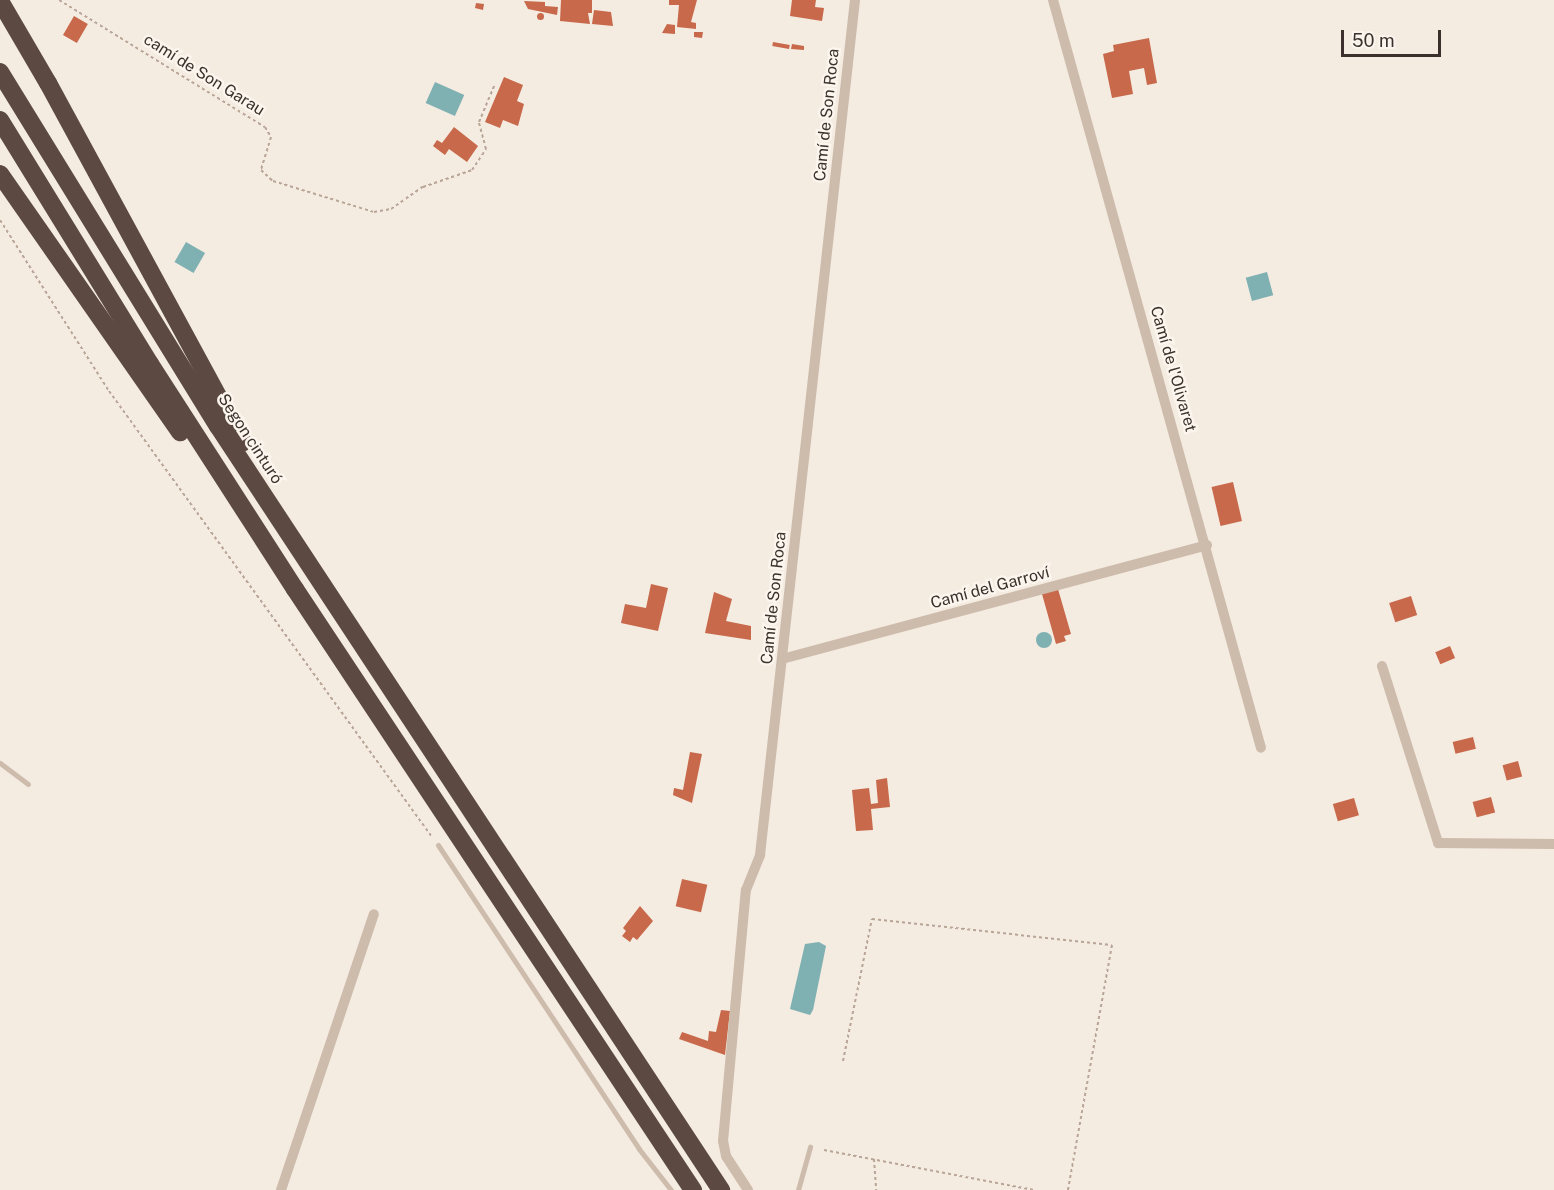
<!DOCTYPE html>
<meta charset="utf-8">
<style>
body{margin:0}
#map{position:relative;width:1554px;height:1190px;overflow:hidden;background:#f4ebe1;font-family:"Public Sans",sans-serif}
div>[style]{position:absolute}
.water>*{inset:0;background:#7fb0b2;transform-origin:0 0}
.round{border-radius:50%}
.building>*{inset:0;background:#c8694b;transform-origin:0 0}
.path>*{height:2px;margin-top:-1px;transform-origin:0;background:repeating-linear-gradient(90deg,#b9a596 0 3px,transparent 0 6px)}
.lane>*{height:5px;margin:-2.5px;padding:0 2.5px;transform-origin:2.5px;border-radius:2.5px;background:#cdbbac}
.street>*{height:10px;margin:-5px;padding:0 5px;transform-origin:5px;border-radius:5px;background:#cdbbac}
.highway>*{height:18px;margin:-9px;padding:0 9px;transform-origin:9px;border-radius:9px;background:#5c4a42}
span{translate:-50% -50%;white-space:nowrap;text-align:center;line-height:1.15;-webkit-text-stroke:5px #fbf5ee;paint-order:stroke}
.street-label{font-size:16px;color:#3b302b}
.scale{position:absolute;left:1341px;top:30px;width:100px;height:27px;box-sizing:border-box;border:3px solid #3b302b;border-top:0;padding-left:8px;font-size:18px;line-height:21px;white-space:nowrap;color:#3b302b;-webkit-text-stroke:4px #fbf5ee;paint-order:stroke}
</style>
<div id="map">
<div class="water">
<i style="left:435px;top:82px;width:32px;height:23px;rotate:24deg"></i>
<i style="left:186px;top:242px;width:22px;height:23px;rotate:30deg"></i>
<i style="left:1267px;top:272px;width:24px;height:22px;rotate:75deg"></i>
<i class="round" style="left:1036px;top:632px;width:16px;height:16px"></i>
<i style="clip-path:polygon(819px 942px,826px 946px,813px 1010px,810px 1015px,790px 1009px,805px 944px)"></i>
</div>
<div class="building">
<i style="clip-path:polygon(561px 0,592px 0,592px 13px,588px 13px,590px 24px,560px 21px)"></i>
<i style="clip-path:polygon(669px 0,697px 0,691px 22px,696px 23px,696px 29px,677px 27px,679px 5px,669px 5px)"></i>
<i style="clip-path:polygon(792px 0,816px 0,815px 7px,824px 8px,822px 21px,790px 16px)"></i>
<i style="clip-path:polygon(524px 1px,545px 2px,545px 6px,558px 7px,557px 15px,528px 9px)"></i>
<i style="clip-path:polygon(476px 3px,484px 4px,483px 10px,475px 8px)"></i>
<i style="clip-path:polygon(594px 10px,611px 12px,613px 26px,592px 24px)"></i>
<i class="round" style="left:536.5px;top:12.5px;width:7px;height:7px"></i>
<i style="left:74px;top:16px;width:16px;height:22px;rotate:30deg"></i>
<i style="clip-path:polygon(667px 24px,675px 25px,675px 34px,662px 33px)"></i>
<i style="clip-path:polygon(694px 32px,703px 32px,702px 38px,694px 37px)"></i>
<i style="clip-path:polygon(1149px 38px,1157px 83px,1147px 85px,1144px 68px,1129px 71px,1133px 94px,1112px 98px,1103px 54px,1114px 51px,1113px 45px)"></i>
<i style="left:773px;top:42px;width:17px;height:4px;rotate:10deg"></i>
<i style="clip-path:polygon(792px 44px,804px 46px,804px 50px,791px 49px)"></i>
<i style="clip-path:polygon(504px 77px,523px 85px,517px 101px,524px 104px,518px 126px,503px 120px,500px 128px,485px 122px)"></i>
<i style="clip-path:polygon(454px 127px,478px 146px,467px 162px,449px 149px,445px 155px,433px 146px,437px 140px,442px 143px)"></i>
<i style="left:1233px;top:482px;width:40px;height:22px;rotate:77deg"></i>
<i style="clip-path:polygon(651px 584px,668px 588px,658px 631px,621px 623px,625px 604px,646px 608px)"></i>
<i style="clip-path:polygon(1058px 589px,1071px 634px,1064px 636px,1066px 641px,1056px 644px,1042px 594px)"></i>
<i style="clip-path:polygon(714px 592px,732px 599px,726px 621px,751px 626px,751px 640px,705px 633px)"></i>
<i style="left:1411px;top:596px;width:20px;height:23px;rotate:72deg"></i>
<i style="left:1450px;top:646px;width:13px;height:16px;rotate:67deg"></i>
<i style="left:1473px;top:737px;width:12px;height:21px;rotate:76deg"></i>
<i style="clip-path:polygon(690px 752px,702px 754px,692px 803px,673px 795px,674px 788px,683px 790px)"></i>
<i style="left:1518px;top:761px;width:16px;height:16px;rotate:75deg"></i>
<i style="clip-path:polygon(887px 778px,890px 807px,871px 809px,873px 830px,856px 831px,852px 790px,869px 788px,871px 804px,878px 803px,876px 780px)"></i>
<i style="left:1491px;top:797px;width:16px;height:19px;rotate:75deg"></i>
<i style="left:1354px;top:798px;width:18px;height:22px;rotate:74deg"></i>
<i style="left:682px;top:879px;width:26px;height:28px;rotate:13deg"></i>
<i style="clip-path:polygon(640px 906px,653px 921px,637px 940px,633px 937px,630px 942px,622px 936px,626px 931px,623px 928px)"></i>
<i style="clip-path:polygon(721px 1010px,730px 1011px,725px 1055px,679px 1039px,682px 1032px,708px 1041px,709px 1031px,716px 1032px)"></i>
</div>
<div class="path">
<i style="left:59px;top:0;width:242px;rotate:31.7deg"></i>
<i style="left:265px;top:127px;width:12px;rotate:59deg"></i>
<i style="left:271px;top:137px;width:34px;rotate:107deg"></i>
<i style="left:261px;top:170px;width:16px;rotate:43deg"></i>
<i style="left:273px;top:181px;width:106px;rotate:17.1deg"></i>
<i style="left:374px;top:212px;width:17px;rotate:-10deg"></i>
<i style="left:391px;top:209px;width:39px;rotate:-35deg"></i>
<i style="left:423px;top:187px;width:52px;rotate:-19.1deg"></i>
<i style="left:472px;top:170px;width:25px;rotate:-56deg"></i>
<i style="left:486px;top:149px;width:28px;rotate:-105deg"></i>
<i style="left:479px;top:122px;width:41px;rotate:-67.2deg"></i>
<i style="left:0;top:220px;width:203px;rotate:57.5deg"></i>
<i style="left:109px;top:391px;width:551px;rotate:54.09deg"></i>
<i style="left:843px;top:1061px;width:145px;rotate:-78.5deg"></i>
<i style="left:872px;top:919px;width:241px;rotate:6.2deg"></i>
<i style="left:1112px;top:945px;width:249px;rotate:100.2deg"></i>
<i style="left:824px;top:1150px;width:214px;rotate:10.8deg"></i>
<i style="left:874px;top:1159px;width:31px;rotate:86deg"></i>
</div>
<div class="lane">
<i style="left:0;top:763px;width:35px;rotate:37deg"></i>
<i style="left:438px;top:845px;width:364px;rotate:56.5deg"></i>
<i style="left:639px;top:1149px;width:52px;rotate:52deg"></i>
<i style="left:798px;top:1190px;width:45px;rotate:-74.4deg"></i>
</div>
<div class="street">
<i style="left:1053px;top:0;width:776px;rotate:74.46deg"></i>
<i style="left:782px;top:659px;width:440px;rotate:-15deg"></i>
<i style="left:1382px;top:666px;width:186px;rotate:72.4deg"></i>
<i style="left:1438px;top:843px;width:116px;rotate:0.5deg"></i>
<i style="left:281px;top:1190px;width:291px;rotate:-71.4deg"></i>
<i style="left:748px;top:1190px;width:40px;rotate:-122.9deg"></i>
<i style="left:726px;top:1156px;width:15px;rotate:-101deg"></i>
<i style="left:723px;top:1141px;width:252px;rotate:-84.8deg"></i>
<i style="left:746px;top:890px;width:38px;rotate:-68deg"></i>
<i style="left:760px;top:855px;width:860px;rotate:-83.66deg"></i>
</div>
<div class="highway">
<i style="left:0;top:1px;width:95px;rotate:59.7deg"></i>
<i style="left:48px;top:83px;width:409px;rotate:61.5deg"></i>
<i style="left:0;top:72px;width:416px;rotate:58.4deg"></i>
<i style="left:218px;top:426px;width:915px;rotate:56.64deg"></i>
<i style="left:0;top:120px;width:286px;rotate:58.4deg"></i>
<i style="left:150px;top:364px;width:268px;rotate:57.2deg"></i>
<i style="left:295px;top:589px;width:721px;rotate:56.49deg"></i>
<i style="left:0;top:174px;width:315px;rotate:55.1deg"></i>
</div>
<div class="street-label">
<span style="left:204px;top:75px;rotate:32deg">camí de Son Garau</span>
<span style="left:827px;top:115px;rotate:-84deg">Camí de Son Roca</span>
<span style="left:1173px;top:369px;rotate:74deg">Camí de l'Olivaret</span>
<span style="left:250px;top:439px;rotate:57deg">Segon cinturó</span>
<span style="left:990px;top:588px;rotate:-15deg">Camí del Garroví</span>
<span style="left:774px;top:598px;rotate:-84deg">Camí de Son Roca</span>
</div>
<div class="scale">50 m</div>
</div>
